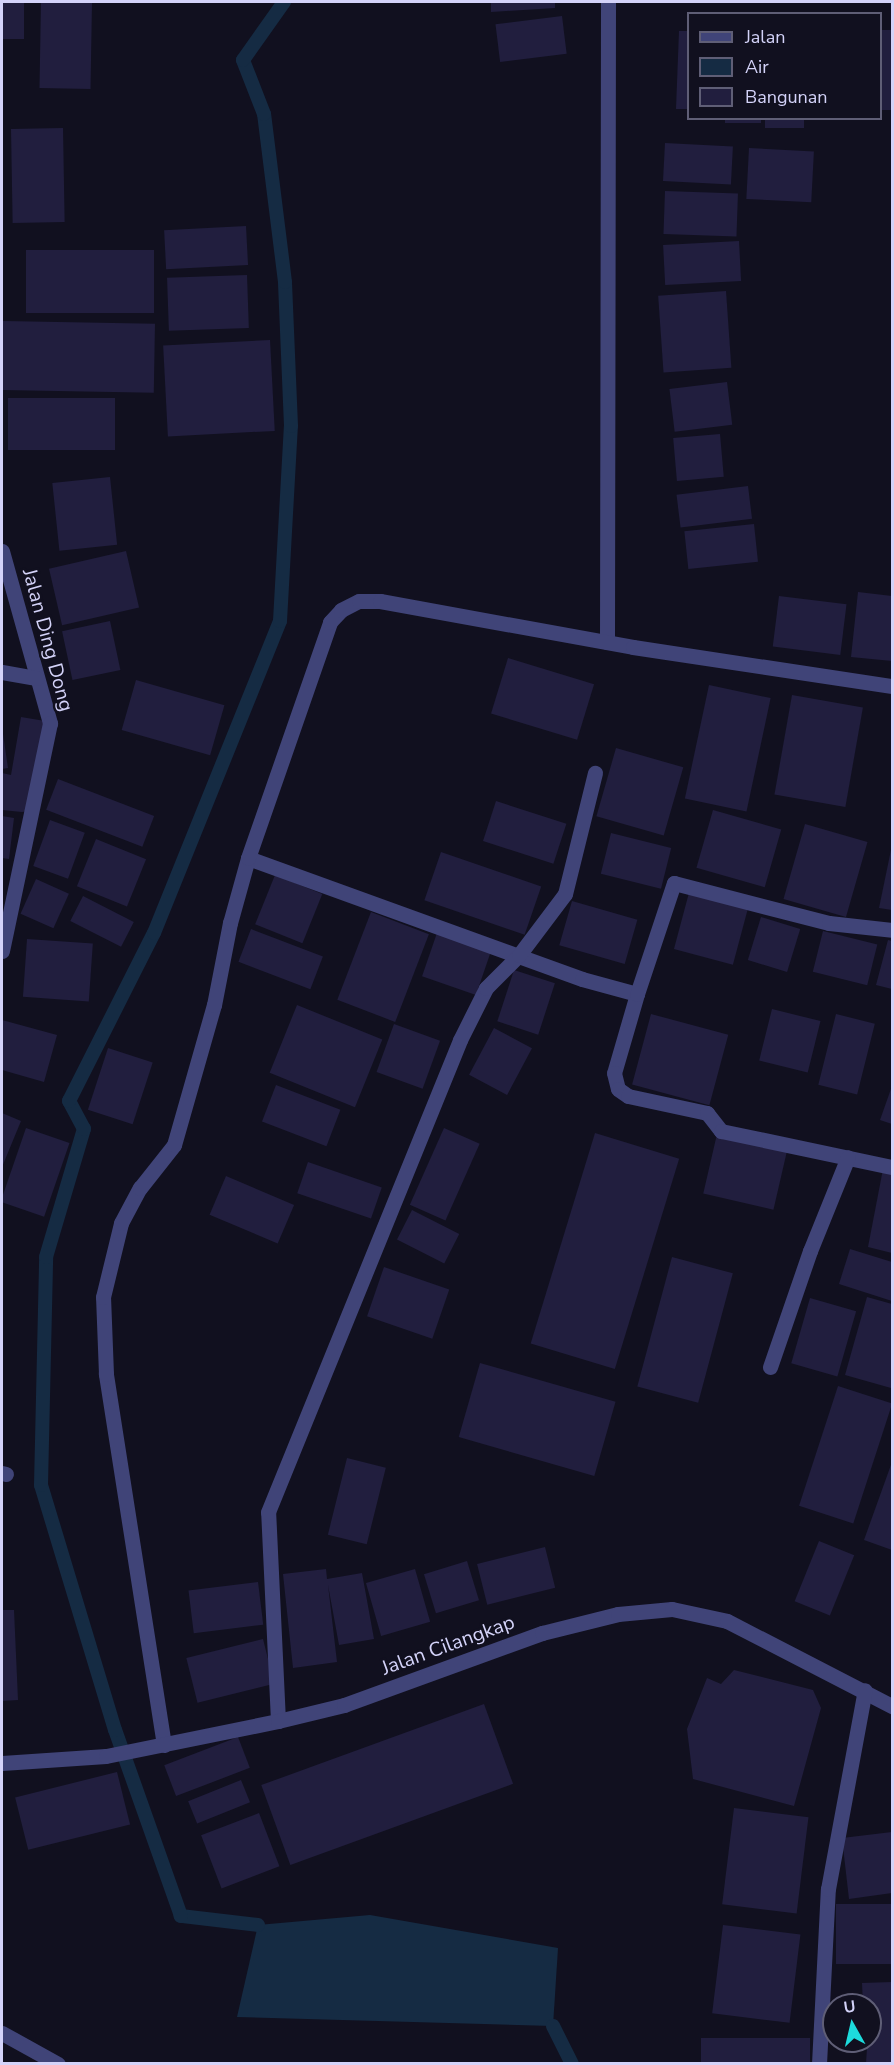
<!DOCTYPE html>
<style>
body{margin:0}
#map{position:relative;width:894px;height:2065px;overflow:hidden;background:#11101f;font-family:"Nunito Sans",sans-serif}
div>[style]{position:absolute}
.water>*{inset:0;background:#152b43}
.stream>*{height:14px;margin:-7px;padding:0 7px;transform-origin:7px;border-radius:7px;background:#152b43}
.building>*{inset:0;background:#211e3e;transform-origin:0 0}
.minor>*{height:15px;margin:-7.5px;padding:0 7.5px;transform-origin:7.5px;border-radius:7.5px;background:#404478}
span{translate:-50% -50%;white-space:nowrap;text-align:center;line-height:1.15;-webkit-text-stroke:5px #11101f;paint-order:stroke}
.street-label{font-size:20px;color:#d4d3f9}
.frame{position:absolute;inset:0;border:3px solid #d4d3f9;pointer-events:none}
.legend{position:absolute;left:687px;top:12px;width:195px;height:108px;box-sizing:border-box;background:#11101f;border:2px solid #5f5e76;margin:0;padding:8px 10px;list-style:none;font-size:18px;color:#d4d3f9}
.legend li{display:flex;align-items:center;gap:12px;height:30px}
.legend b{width:30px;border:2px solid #5f5e76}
.north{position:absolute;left:822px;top:1993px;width:60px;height:60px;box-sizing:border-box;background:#11101f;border:2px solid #5f5e76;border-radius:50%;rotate:352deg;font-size:16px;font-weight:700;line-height:24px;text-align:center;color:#d4d3f9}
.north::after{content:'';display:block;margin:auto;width:21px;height:27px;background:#1ddbdc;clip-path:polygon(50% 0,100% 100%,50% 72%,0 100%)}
</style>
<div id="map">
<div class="water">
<i style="clip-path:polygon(370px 1915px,558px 1948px,553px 2026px,237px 2017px,258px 1925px)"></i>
</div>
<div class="stream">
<i style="left:258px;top:1925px;width:78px;rotate:-173.3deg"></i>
<i style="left:181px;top:1916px;width:197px;rotate:-109.5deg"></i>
<i style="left:115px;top:1730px;width:256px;rotate:-106.8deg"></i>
<i style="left:41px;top:1485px;width:228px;rotate:-88.7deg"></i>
<i style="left:46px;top:1257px;width:134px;rotate:-73.5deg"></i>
<i style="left:84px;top:1129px;width:32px;rotate:-118deg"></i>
<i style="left:69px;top:1101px;width:188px;rotate:-63.2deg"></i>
<i style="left:154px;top:933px;width:336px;rotate:-68deg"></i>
<i style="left:280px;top:621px;width:195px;rotate:-86.8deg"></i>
<i style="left:291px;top:426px;width:144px;rotate:-92.4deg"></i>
<i style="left:285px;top:282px;width:169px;rotate:-97.1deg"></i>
<i style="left:264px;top:114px;width:58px;rotate:-111.3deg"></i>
<i style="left:243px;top:60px;width:71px;rotate:-54.7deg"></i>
<i style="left:553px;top:2026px;width:42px;rotate:63.4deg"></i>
</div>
<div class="building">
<i style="left:2px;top:2px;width:22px;height:37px"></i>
<i style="left:41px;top:2px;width:51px;height:86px;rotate:1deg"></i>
<i style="clip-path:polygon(491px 2px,555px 2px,555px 8px,491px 12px)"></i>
<i style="left:562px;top:16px;width:38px;height:67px;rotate:83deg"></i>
<i style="left:880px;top:30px;width:12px;height:80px"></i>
<i style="clip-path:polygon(679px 31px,688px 31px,688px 109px,676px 109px)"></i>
<i style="left:725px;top:118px;width:36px;height:5px"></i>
<i style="left:765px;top:118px;width:39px;height:10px"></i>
<i style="left:63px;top:128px;width:94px;height:52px;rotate:89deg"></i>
<i style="left:665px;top:143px;width:68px;height:38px;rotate:3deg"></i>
<i style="left:749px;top:148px;width:65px;height:51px;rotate:3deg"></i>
<i style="left:665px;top:191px;width:73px;height:43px;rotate:2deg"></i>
<i style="left:246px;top:226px;width:39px;height:82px;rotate:87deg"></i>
<i style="left:739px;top:241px;width:40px;height:76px;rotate:87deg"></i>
<i style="left:26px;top:250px;width:128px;height:63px"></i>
<i style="left:247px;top:275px;width:53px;height:80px;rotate:88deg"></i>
<i style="left:726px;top:291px;width:77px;height:68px;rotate:86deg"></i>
<i style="left:3px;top:321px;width:152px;height:69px;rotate:1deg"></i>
<i style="left:270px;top:340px;width:91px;height:107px;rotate:87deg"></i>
<i style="left:727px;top:382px;width:43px;height:58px;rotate:83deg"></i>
<i style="left:8px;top:398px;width:107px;height:52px"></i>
<i style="left:720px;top:434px;width:43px;height:47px;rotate:85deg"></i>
<i style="left:110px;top:477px;width:68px;height:58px;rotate:84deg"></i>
<i style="left:748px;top:486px;width:33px;height:72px;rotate:83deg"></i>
<i style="left:754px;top:524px;width:38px;height:70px;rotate:84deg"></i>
<i style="left:126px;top:551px;width:58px;height:79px;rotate:77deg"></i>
<i style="clip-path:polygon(858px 592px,892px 596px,892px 661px,851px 657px)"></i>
<i style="left:779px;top:596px;width:68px;height:51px;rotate:7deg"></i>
<i style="left:110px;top:621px;width:50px;height:49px;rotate:78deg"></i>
<i style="left:508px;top:658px;width:90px;height:58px;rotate:17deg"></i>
<i style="left:136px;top:680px;width:92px;height:52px;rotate:16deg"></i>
<i style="left:709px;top:685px;width:63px;height:116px;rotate:12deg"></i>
<i style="left:792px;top:695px;width:72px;height:101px;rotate:10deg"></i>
<i style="clip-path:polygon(21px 717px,45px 721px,29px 811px,22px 812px,2px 810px,2px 773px,11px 775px)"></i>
<i style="clip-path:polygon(2px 727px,8px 768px,2px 769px)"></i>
<i style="left:616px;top:748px;width:70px;height:71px;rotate:16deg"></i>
<i style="left:58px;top:779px;width:103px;height:33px;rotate:21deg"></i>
<i style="left:496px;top:801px;width:74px;height:42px;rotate:18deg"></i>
<i style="left:713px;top:810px;width:71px;height:60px;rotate:16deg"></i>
<i style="clip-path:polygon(2px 816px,14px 818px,9px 859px,2px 858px)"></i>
<i style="left:50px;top:820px;width:37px;height:49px;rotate:20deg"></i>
<i style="left:805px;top:824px;width:65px;height:78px;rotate:16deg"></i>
<i style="left:611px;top:833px;width:62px;height:42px;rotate:14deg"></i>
<i style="left:96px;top:839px;width:54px;height:51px;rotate:22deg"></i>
<i style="clip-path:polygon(892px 845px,892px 910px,879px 908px)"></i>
<i style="left:441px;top:852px;width:106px;height:51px;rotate:19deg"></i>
<i style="left:275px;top:875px;width:51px;height:53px;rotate:22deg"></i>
<i style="left:36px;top:879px;width:36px;height:38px;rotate:24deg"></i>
<i style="left:690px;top:889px;width:61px;height:62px;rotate:15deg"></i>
<i style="left:83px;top:896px;width:57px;height:28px;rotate:27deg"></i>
<i style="left:572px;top:901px;width:68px;height:46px;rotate:16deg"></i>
<i style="left:371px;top:912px;width:62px;height:94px;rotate:21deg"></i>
<i style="left:761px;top:917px;width:41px;height:45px;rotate:17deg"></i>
<i style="left:251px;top:929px;width:77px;height:35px;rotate:21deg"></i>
<i style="left:438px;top:930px;width:57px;height:49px;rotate:19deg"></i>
<i style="left:823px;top:931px;width:56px;height:42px;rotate:14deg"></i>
<i style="left:27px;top:939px;width:66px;height:58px;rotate:4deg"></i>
<i style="clip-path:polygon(888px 940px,892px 941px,892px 989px,876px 985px)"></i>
<i style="left:514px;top:970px;width:43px;height:54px;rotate:18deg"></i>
<i style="left:297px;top:1005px;width:92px;height:73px;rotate:22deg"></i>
<i style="left:772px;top:1009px;width:50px;height:53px;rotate:14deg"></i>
<i style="left:651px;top:1014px;width:80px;height:73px;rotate:15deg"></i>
<i style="left:836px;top:1014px;width:40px;height:73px;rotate:14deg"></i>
<i style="clip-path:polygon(2px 1020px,57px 1035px,44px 1082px,2px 1070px)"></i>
<i style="left:394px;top:1024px;width:49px;height:51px;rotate:20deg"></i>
<i style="left:494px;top:1028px;width:43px;height:53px;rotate:28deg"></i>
<i style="left:108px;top:1048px;width:47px;height:65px;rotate:18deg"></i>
<i style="left:276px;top:1085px;width:69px;height:39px;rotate:21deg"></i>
<i style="clip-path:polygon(892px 1086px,892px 1124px,880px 1120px)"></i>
<i style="clip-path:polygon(2px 1113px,21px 1121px,2px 1167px)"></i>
<i style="left:26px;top:1128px;width:46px;height:78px;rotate:19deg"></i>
<i style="left:444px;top:1128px;width:39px;height:84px;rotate:24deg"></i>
<i style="left:595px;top:1133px;width:88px;height:220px;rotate:17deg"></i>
<i style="left:717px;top:1134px;width:72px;height:61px;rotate:13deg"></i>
<i style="left:308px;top:1162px;width:78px;height:33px;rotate:19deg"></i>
<i style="clip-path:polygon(883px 1169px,892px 1171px,892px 1253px,868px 1247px)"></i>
<i style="left:226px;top:1176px;width:74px;height:42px;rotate:23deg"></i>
<i style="left:412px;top:1210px;width:53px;height:33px;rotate:27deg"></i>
<i style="clip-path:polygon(850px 1249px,892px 1262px,892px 1301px,839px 1284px)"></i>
<i style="left:672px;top:1257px;width:63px;height:134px;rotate:15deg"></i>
<i style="left:384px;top:1267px;width:69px;height:52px;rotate:19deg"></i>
<i style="clip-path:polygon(867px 1297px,892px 1304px,891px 1388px,845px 1375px)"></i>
<i style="left:810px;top:1298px;width:48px;height:68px;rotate:16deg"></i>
<i style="left:480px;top:1363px;width:141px;height:77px;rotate:16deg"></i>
<i style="left:838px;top:1386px;width:57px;height:126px;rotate:18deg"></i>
<i style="left:347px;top:1458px;width:40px;height:79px;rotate:14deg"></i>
<i style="clip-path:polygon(892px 1462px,892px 1550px,864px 1540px)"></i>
<i style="left:819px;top:1541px;width:38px;height:65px;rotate:22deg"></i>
<i style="left:545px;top:1547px;width:42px;height:70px;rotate:76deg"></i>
<i style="left:467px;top:1561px;width:41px;height:45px;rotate:73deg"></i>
<i style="clip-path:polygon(326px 1569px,327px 1579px,362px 1573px,374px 1639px,339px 1645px,328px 1585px,337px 1662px,293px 1668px,283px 1574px)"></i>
<i style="left:415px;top:1569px;width:55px;height:51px;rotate:74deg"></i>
<i style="left:258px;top:1582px;width:43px;height:70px;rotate:83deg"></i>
<i style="clip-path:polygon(2px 1610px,14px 1610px,18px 1700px,2px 1701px)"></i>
<i style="left:263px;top:1639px;width:46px;height:79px;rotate:76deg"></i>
<i style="clip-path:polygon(734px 1670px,813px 1690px,821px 1708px,794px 1806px,693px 1779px,687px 1729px,707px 1678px,721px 1684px)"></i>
<i style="left:484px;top:1704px;width:85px;height:237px;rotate:70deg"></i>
<i style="left:238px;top:1737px;width:33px;height:79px;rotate:69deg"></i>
<i style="left:117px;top:1772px;width:54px;height:105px;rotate:76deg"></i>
<i style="left:241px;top:1780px;width:24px;height:57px;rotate:68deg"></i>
<i style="left:734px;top:1808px;width:75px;height:97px;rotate:7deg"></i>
<i style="left:259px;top:1813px;width:57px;height:62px;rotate:69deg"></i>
<i style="clip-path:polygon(892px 1832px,892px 1893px,849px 1899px,842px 1838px)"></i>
<i style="left:892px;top:1904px;width:60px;height:56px;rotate:90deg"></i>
<i style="left:723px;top:1925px;width:78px;height:89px;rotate:7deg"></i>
<i style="clip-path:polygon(892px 1982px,892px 2062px,866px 2063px,870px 2005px,863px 2005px,862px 1983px)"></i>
<i style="left:701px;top:2038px;width:109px;height:26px"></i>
</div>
<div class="minor">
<i style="left:2px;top:551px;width:179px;rotate:74.4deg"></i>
<i style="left:50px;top:723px;width:233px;rotate:101.9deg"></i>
<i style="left:607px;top:642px;width:640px;rotate:-89.91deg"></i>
<i style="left:2px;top:672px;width:35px;rotate:10deg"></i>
<i style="left:248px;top:858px;width:355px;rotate:19.9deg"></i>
<i style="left:582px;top:979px;width:57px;rotate:15.3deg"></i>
<i style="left:637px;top:994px;width:82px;rotate:106.2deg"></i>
<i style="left:614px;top:1073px;width:16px;rotate:76deg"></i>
<i style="left:618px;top:1089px;width:12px;rotate:35deg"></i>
<i style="left:628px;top:1096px;width:81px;rotate:12.1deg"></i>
<i style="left:707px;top:1113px;width:23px;rotate:52deg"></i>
<i style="left:721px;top:1131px;width:175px;rotate:11.9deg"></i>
<i style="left:637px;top:994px;width:117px;rotate:-71.6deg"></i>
<i style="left:674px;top:883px;width:160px;rotate:14.5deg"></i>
<i style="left:829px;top:923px;width:63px;rotate:6.3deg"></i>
<i style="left:770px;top:1367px;width:123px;rotate:-71deg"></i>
<i style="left:810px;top:1251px;width:101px;rotate:-68deg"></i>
<i style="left:2px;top:1473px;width:4px;rotate:14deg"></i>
<i style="left:278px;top:1721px;width:209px;rotate:-92.7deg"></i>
<i style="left:268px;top:1512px;width:510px;rotate:-67.86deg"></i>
<i style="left:460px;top:1040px;width:58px;rotate:-63.4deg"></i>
<i style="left:486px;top:988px;width:47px;rotate:-45deg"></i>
<i style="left:519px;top:955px;width:76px;rotate:-53deg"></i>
<i style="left:565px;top:894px;width:125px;rotate:-76.1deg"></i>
<i style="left:164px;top:1745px;width:376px;rotate:-98.9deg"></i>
<i style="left:106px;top:1374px;width:77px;rotate:-92.2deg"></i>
<i style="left:103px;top:1297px;width:76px;rotate:-76.3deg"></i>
<i style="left:121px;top:1223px;width:40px;rotate:-62deg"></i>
<i style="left:140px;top:1188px;width:55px;rotate:-51.7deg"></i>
<i style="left:174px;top:1145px;width:146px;rotate:-74.1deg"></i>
<i style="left:214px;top:1005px;width:84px;rotate:-79deg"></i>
<i style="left:230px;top:923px;width:67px;rotate:-74.5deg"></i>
<i style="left:248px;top:858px;width:250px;rotate:-70.8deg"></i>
<i style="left:330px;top:622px;width:16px;rotate:-47deg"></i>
<i style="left:341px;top:610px;width:20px;rotate:-27deg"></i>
<i style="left:359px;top:601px;width:21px"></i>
<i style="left:380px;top:601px;width:257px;rotate:10.3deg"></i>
<i style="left:633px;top:647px;width:262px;rotate:8.6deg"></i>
<i style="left:2px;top:1763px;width:104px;rotate:-3.9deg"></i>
<i style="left:106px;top:1756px;width:176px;rotate:-11.5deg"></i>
<i style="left:278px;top:1721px;width:68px;rotate:-13.6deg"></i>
<i style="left:344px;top:1705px;width:211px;rotate:-20deg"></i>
<i style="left:542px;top:1633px;width:78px;rotate:-14deg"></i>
<i style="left:618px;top:1614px;width:54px;rotate:-5.3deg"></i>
<i style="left:672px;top:1609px;width:56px;rotate:12.3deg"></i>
<i style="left:727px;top:1621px;width:186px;rotate:27.3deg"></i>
<i style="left:2px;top:2033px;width:64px;rotate:29deg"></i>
<i style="left:819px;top:2064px;width:175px;rotate:-87.1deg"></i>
<i style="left:828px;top:1889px;width:202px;rotate:-79.5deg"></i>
</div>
<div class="street-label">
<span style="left:48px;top:640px;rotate:75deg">Jalan Ding Dong</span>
<span style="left:448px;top:1645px;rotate:-20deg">Jalan Cilangkap</span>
</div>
<div class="frame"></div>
<ul class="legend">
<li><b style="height:8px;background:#404478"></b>Jalan</li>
<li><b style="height:16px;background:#152b43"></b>Air</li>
<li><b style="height:16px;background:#211e3e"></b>Bangunan</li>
</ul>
<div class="north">U</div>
</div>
